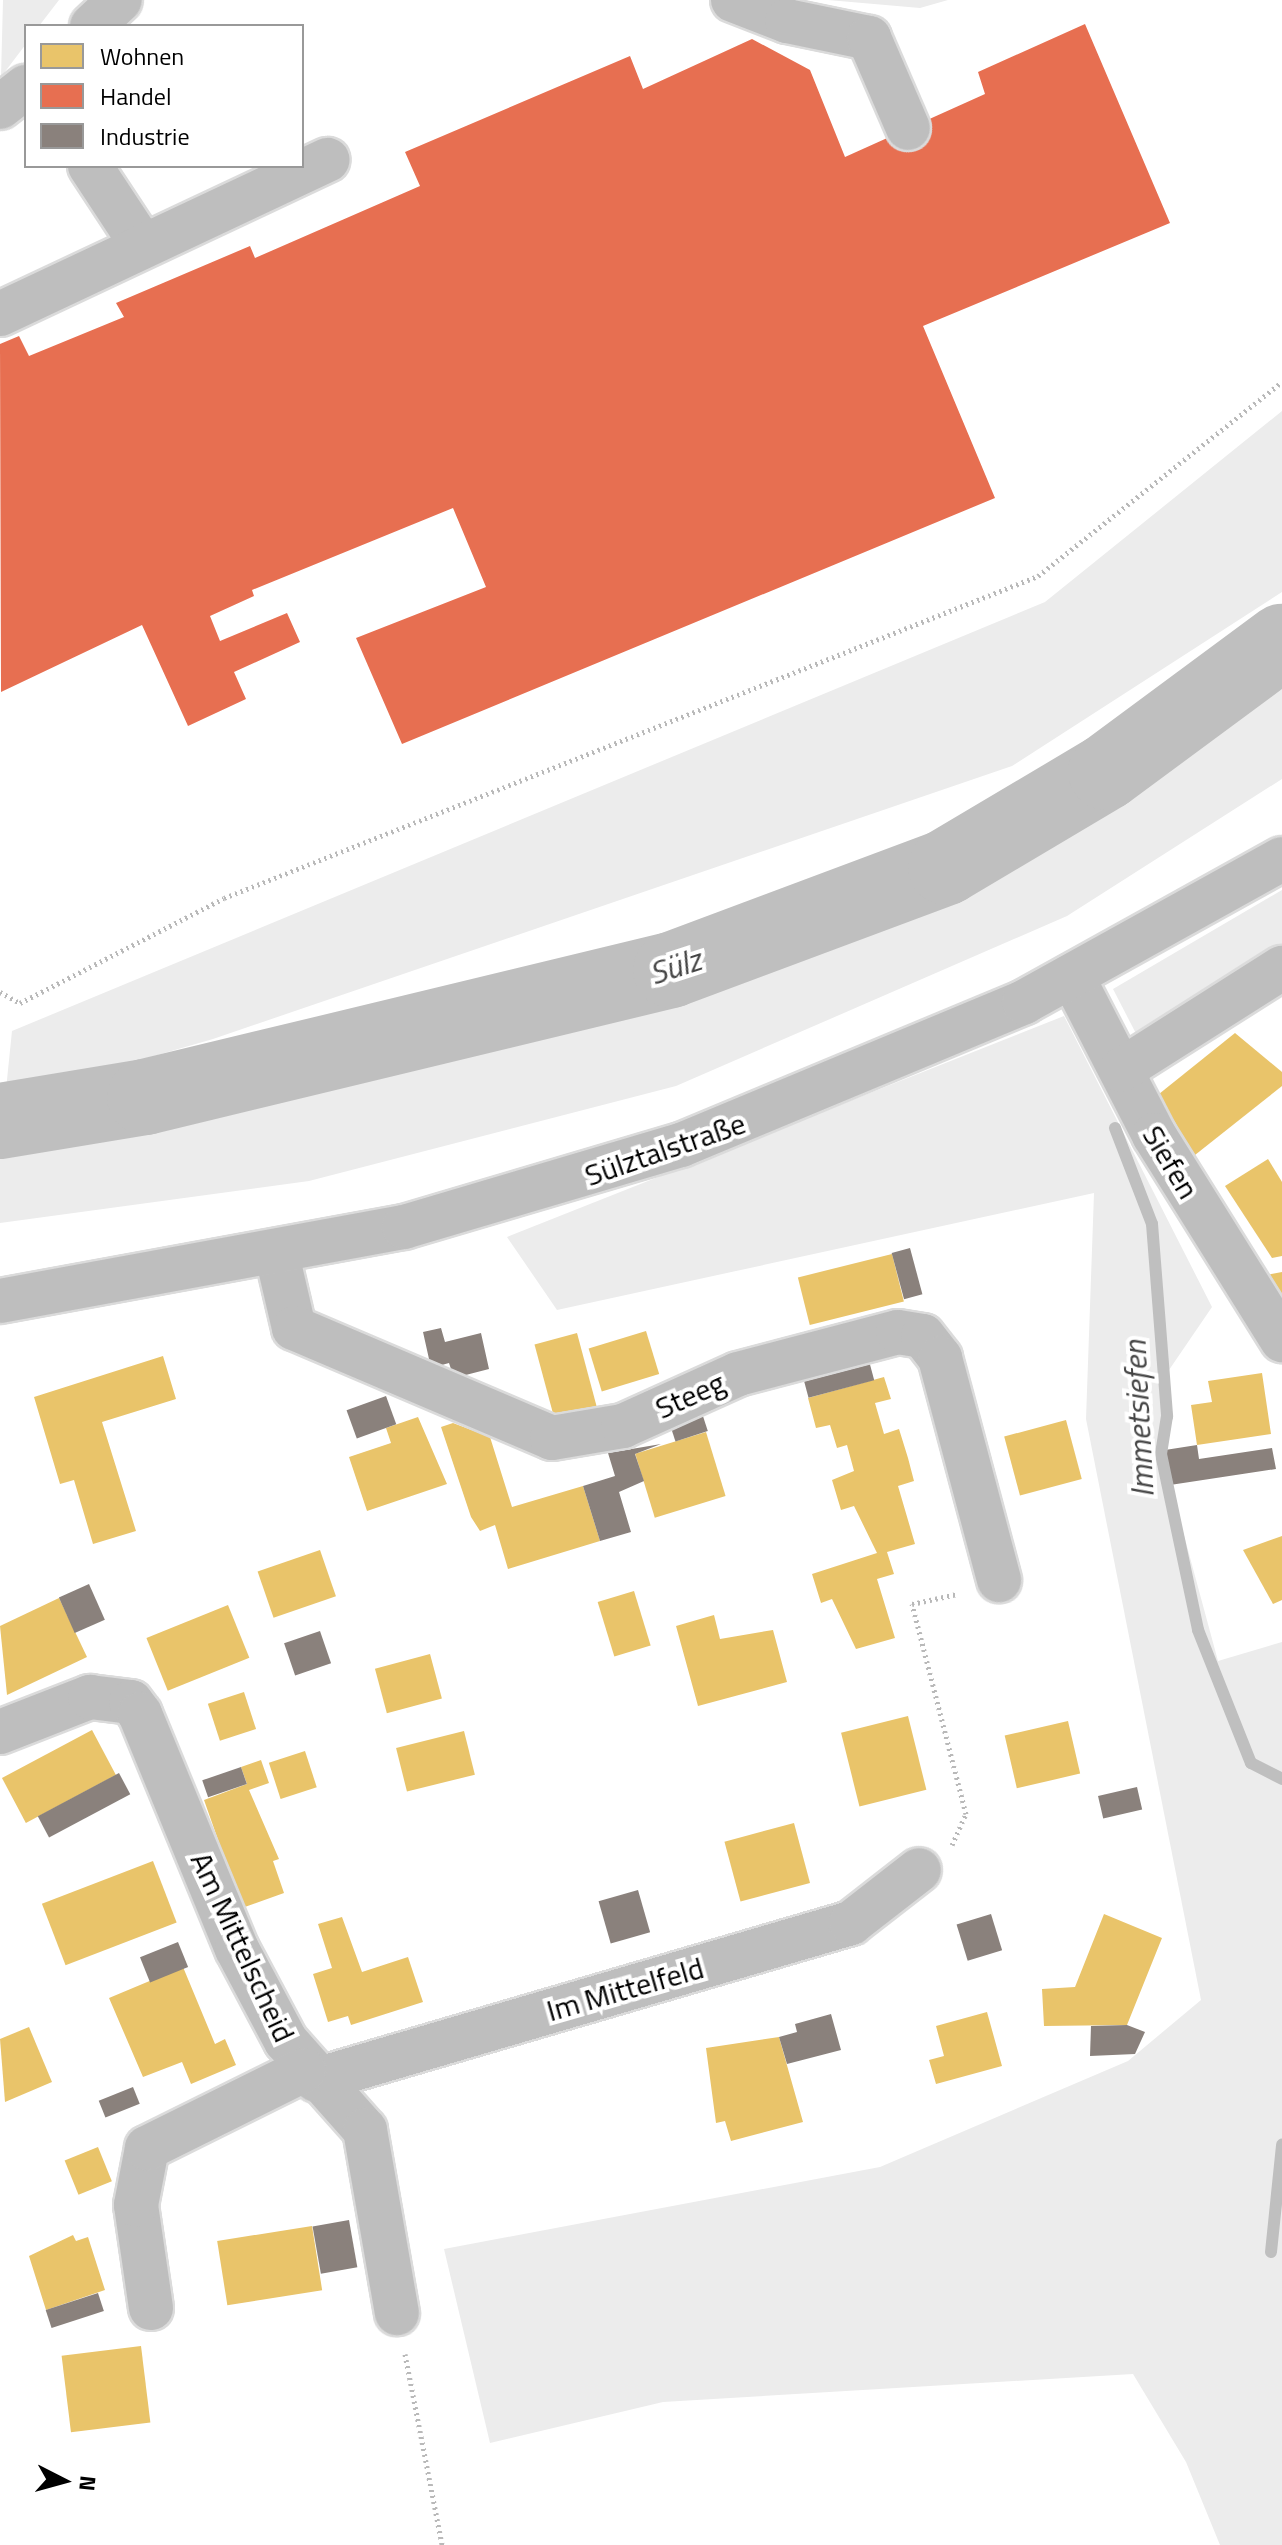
<!DOCTYPE html>
<meta charset="utf-8">
<style>
body{margin:0}
#map{position:relative;width:1282px;height:2545px;overflow:hidden;background:#fff;font-family:"Titillium Web",sans-serif}
div>[style]{position:absolute}
.green>*{inset:0;background:#ececec}
.homes>*{inset:0;background:#e9c46a;transform-origin:0 0}
.shops>*{inset:0;background:#e76f51}
.industry>*{inset:0;background:#8a817c;transform-origin:0 0}
.stream>*{height:12px;margin:-6px;padding:0 6px;transform-origin:6px;border-radius:6px;background:#bfbfbf}
.river>*{height:76px;margin:-38px;padding:0 38px;transform-origin:38px;border-radius:38px;background:#bfbfbf}
.path>*{height:5px;margin-top:-2.5px;transform-origin:0;background:repeating-linear-gradient(90deg,#b9b9b9 0 2px,transparent 0 6px)}
.roads{filter:drop-shadow(2px 0 #dbdbdb) drop-shadow(-2px 0 #dbdbdb) drop-shadow(0 2px #dbdbdb) drop-shadow(0 -2px #dbdbdb)}
.minor>*{height:44px;margin:-22px;padding:0 22px;transform-origin:22px;border-radius:22px;background:#bebebe}
.major>*{height:44px;margin:-22px;padding:0 22px;transform-origin:22px;border-radius:22px;background:#bebebe}
span{translate:-50% -50%;white-space:nowrap;text-align:center;line-height:1.15;-webkit-text-stroke:8px #fff;paint-order:stroke}
.street-label{font-size:30px;color:#000}
.water-label{font-size:32px;color:#444;font-style:italic}
.legend{position:absolute;left:24px;top:24px;width:280px;height:144px;box-sizing:border-box;background:#fff;border:2px solid #999;margin:0;padding:10px 14px;list-style:none;font-size:24px;color:#000}
.legend li{display:flex;align-items:center;gap:16px;height:40px}
.legend b{width:40px;border:2px solid #999}
.north{position:absolute;left:24px;top:2441px;width:80px;height:80px;-webkit-text-stroke:6px #fff;paint-order:stroke;rotate:96deg;font-size:22px;font-weight:700;line-height:32px;text-align:center;color:#000}
.north::after{content:'';display:block;margin:auto;width:28px;height:36px;background:#000;clip-path:polygon(50% 0,100% 100%,50% 72%,0 100%)}
</style>
<div id="map">
<div class="green">
<i style="clip-path:polygon(3px 0,59px 0,39px 26px,26px 26px,26px 44px,1px 77px)"></i>
<i style="clip-path:polygon(828px 0,948px 0,920px 8px)"></i>
<i style="clip-path:polygon(1282px 411px,1282px 592px,1012px 766px,213px 1039px,5px 1099px,12px 1031px,1045px 602px)"></i>
<i style="clip-path:polygon(1282px 672px,1282px 779px,1067px 916px,676px 1086px,309px 1181px,0 1223px,0 1151px,203px 1104px,719px 959px,1145px 755px)"></i>
<i style="clip-path:polygon(1282px 890px,1282px 959px,1145px 1051px,1113px 989px)"></i>
<i style="clip-path:polygon(1064px 1016px,1212px 1307px,1169px 1370px,1162px 1454px,1218px 1661px,1282px 1642px,1282px 2545px,1220px 2545px,1186px 2462px,1133px 2374px,663px 2402px,490px 2443px,444px 2249px,880px 2167px,1128px 2061px,1201px 2000px,1086px 1419px,1094px 1193px,557px 1310px,507px 1237px)"></i>
</div>
<div class="homes">
<i style="clip-path:polygon(1235px 1033px,1282px 1072px,1282px 1086px,1195px 1155px,1154px 1098px)"></i>
<i style="clip-path:polygon(1268px 1159px,1282px 1182px,1282px 1256px,1272px 1258px,1225px 1186px)"></i>
<i style="left:892px;top:1254px;width:49px;height:97px;rotate:76deg"></i>
<i style="clip-path:polygon(1282px 1272px,1282px 1312px,1266px 1275px)"></i>
<i style="left:646px;top:1331px;width:45px;height:60px;rotate:73deg"></i>
<i style="left:577px;top:1333px;width:84px;height:44px;rotate:75deg"></i>
<i style="clip-path:polygon(163px 1356px,176px 1399px,102px 1422px,136px 1531px,93px 1544px,74px 1480px,60px 1484px,34px 1397px)"></i>
<i style="clip-path:polygon(1262px 1373px,1271px 1434px,1197px 1445px,1191px 1405px,1212px 1402px,1208px 1381px)"></i>
<i style="clip-path:polygon(884px 1377px,891px 1399px,875px 1403px,884px 1434px,899px 1429px,908px 1458px,914px 1481px,898px 1486px,915px 1544px,887px 1552px,894px 1574px,877px 1579px,895px 1638px,856px 1649px,832px 1599px,821px 1603px,812px 1574px,877px 1553px,854px 1506px,841px 1510px,832px 1480px,854px 1471px,847px 1445px,837px 1448px,830px 1425px,816px 1428px,808px 1398px)"></i>
<i style="clip-path:polygon(418px 1417px,447px 1484px,367px 1511px,349px 1457px,391px 1443px,386px 1428px)"></i>
<i style="left:1066px;top:1420px;width:61px;height:64px;rotate:75deg"></i>
<i style="clip-path:polygon(453px 1423px,490px 1437px,512px 1507px,583px 1486px,600px 1541px,508px 1569px,495px 1525px,480px 1531px,471px 1517px,441px 1427px)"></i>
<i style="left:706px;top:1432px;width:67px;height:74px;rotate:73deg"></i>
<i style="clip-path:polygon(1282px 1536px,1282px 1600px,1273px 1604px,1243px 1550px)"></i>
<i style="left:320px;top:1550px;width:49px;height:66px;rotate:71deg"></i>
<i style="left:634px;top:1591px;width:57px;height:38px;rotate:73deg"></i>
<i style="clip-path:polygon(59px 1598px,87px 1657px,7px 1695px,0 1626px)"></i>
<i style="left:228px;top:1605px;width:57px;height:88px;rotate:68deg"></i>
<i style="clip-path:polygon(714px 1615px,720px 1639px,773px 1630px,787px 1682px,698px 1706px,676px 1626px)"></i>
<i style="left:430px;top:1654px;width:46px;height:57px;rotate:75deg"></i>
<i style="left:244px;top:1692px;width:39px;height:38px;rotate:72deg"></i>
<i style="left:908px;top:1716px;width:76px;height:69px;rotate:76deg"></i>
<i style="left:1068px;top:1721px;width:54px;height:65px;rotate:77deg"></i>
<i style="left:92px;top:1730px;width:51px;height:102px;rotate:62deg"></i>
<i style="left:464px;top:1731px;width:45px;height:70px;rotate:76deg"></i>
<i style="left:305px;top:1751px;width:38px;height:38px;rotate:72deg"></i>
<i style="clip-path:polygon(261px 1760px,269px 1783px,249px 1790px,279px 1859px,273px 1861px,284px 1893px,242px 1908px,204px 1800px,247px 1784px,241px 1767px)"></i>
<i style="left:794px;top:1823px;width:62px;height:72px;rotate:75deg"></i>
<i style="left:153px;top:1861px;width:66px;height:119px;rotate:69deg"></i>
<i style="clip-path:polygon(1104px 1914px,1162px 1938px,1127px 2025px,1044px 2026px,1042px 1989px,1075px 1987px)"></i>
<i style="clip-path:polygon(342px 1917px,362px 1972px,408px 1957px,423px 2002px,351px 2025px,348px 2016px,328px 2022px,313px 1974px,332px 1968px,318px 1924px)"></i>
<i style="clip-path:polygon(183px 1967px,215px 2044px,225px 2039px,236px 2065px,191px 2084px,182px 2062px,143px 2077px,109px 1998px)"></i>
<i style="clip-path:polygon(987px 2012px,1002px 2066px,936px 2084px,929px 2060px,944px 2056px,936px 2026px)"></i>
<i style="clip-path:polygon(29px 2027px,52px 2082px,5px 2102px,0 2039px)"></i>
<i style="clip-path:polygon(779px 2037px,803px 2122px,731px 2141px,725px 2121px,716px 2123px,706px 2048px)"></i>
<i style="left:98px;top:2147px;width:37px;height:36px;rotate:68deg"></i>
<i style="left:312px;top:2226px;width:65px;height:96px;rotate:81deg"></i>
<i style="clip-path:polygon(73px 2235px,76px 2241px,88px 2237px,105px 2290px,46px 2310px,29px 2256px)"></i>
<i style="left:141px;top:2346px;width:77px;height:80px;rotate:83deg"></i>
</div>
<div class="shops">
<i style="clip-path:polygon(1085px 24px,1170px 223px,923px 326px,995px 498px,402px 744px,356px 638px,486px 587px,453px 508px,252px 590px,254px 596px,210px 616px,220px 641px,287px 613px,300px 642px,234px 672px,246px 699px,188px 726px,142px 625px,1px 692px,0 344px,19px 336px,29px 356px,124px 317px,116px 303px,250px 246px,255px 258px,420px 186px,405px 152px,630px 56px,643px 89px,752px 39px,810px 70px,845px 157px,985px 94px,978px 72px)"></i>
</div>
<div class="industry">
<i style="left:910px;top:1248px;width:48px;height:19px;rotate:75deg"></i>
<i style="clip-path:polygon(441px 1328px,445px 1342px,481px 1333px,489px 1369px,454px 1378px,449px 1363px,431px 1368px,423px 1332px)"></i>
<i style="left:868px;top:1357px;width:24px;height:68px;rotate:75deg"></i>
<i style="left:386px;top:1396px;width:30px;height:42px;rotate:70deg"></i>
<i style="left:701px;top:1410px;width:22px;height:34px;rotate:72deg"></i>
<i style="clip-path:polygon(661px 1444px,635px 1454px,644px 1481px,619px 1492px,631px 1532px,600px 1541px,583px 1486px,615px 1476px,608px 1453px)"></i>
<i style="clip-path:polygon(1197px 1445px,1199px 1459px,1272px 1448px,1276px 1469px,1170px 1485px,1165px 1450px)"></i>
<i style="left:89px;top:1584px;width:39px;height:33px;rotate:66deg"></i>
<i style="left:320px;top:1631px;width:34px;height:38px;rotate:71deg"></i>
<i style="left:241px;top:1767px;width:18px;height:41px;rotate:71deg"></i>
<i style="left:119px;top:1773px;width:24px;height:92px;rotate:62deg"></i>
<i style="left:1137px;top:1787px;width:23px;height:40px;rotate:77deg"></i>
<i style="left:638px;top:1890px;width:44px;height:41px;rotate:74deg"></i>
<i style="left:991px;top:1914px;width:38px;height:36px;rotate:73deg"></i>
<i style="left:178px;top:1942px;width:27px;height:41px;rotate:68deg"></i>
<i style="clip-path:polygon(831px 2014px,841px 2050px,787px 2064px,779px 2037px,797px 2032px,795px 2024px)"></i>
<i style="clip-path:polygon(1127px 2025px,1145px 2032px,1135px 2054px,1090px 2056px,1091px 2026px)"></i>
<i style="left:133px;top:2087px;width:18px;height:37px;rotate:68deg"></i>
<i style="left:349px;top:2220px;width:48px;height:37px;rotate:80deg"></i>
<i style="left:98px;top:2293px;width:19px;height:55px;rotate:72deg"></i>
</div>
<div class="stream">
<i style="left:1115px;top:1128px;width:103px;rotate:68.9deg"></i>
<i style="left:1152px;top:1224px;width:193px;rotate:85.5deg"></i>
<i style="left:1167px;top:1416px;width:38px;rotate:99deg"></i>
<i style="left:1161px;top:1454px;width:180px;rotate:78.1deg"></i>
<i style="left:1198px;top:1630px;width:143px;rotate:68.3deg"></i>
<i style="left:1251px;top:1763px;width:35px;rotate:27deg"></i>
<i style="left:1271px;top:2252px;width:108px;rotate:-84.1deg"></i>
</div>
<div class="river">
<i style="left:0;top:1121px;width:147px;rotate:-9.4deg"></i>
<i style="left:145px;top:1097px;width:541px;rotate:-13.57deg"></i>
<i style="left:671px;top:970px;width:294px;rotate:-20.5deg"></i>
<i style="left:946px;top:867px;width:186px;rotate:-30.7deg"></i>
<i style="left:1106px;top:772px;width:219px;rotate:-36.5deg"></i>
</div>
<div class="path">
<i style="left:0;top:992px;width:23px;rotate:29deg"></i>
<i style="left:20px;top:1003px;width:229px;rotate:-27.2deg"></i>
<i style="left:224px;top:898px;width:875px;rotate:-21.58deg"></i>
<i style="left:1038px;top:576px;width:312px;rotate:-38.5deg"></i>
<i style="left:952px;top:1845px;width:34px;rotate:-66deg"></i>
<i style="left:966px;top:1814px;width:217px;rotate:-104.4deg"></i>
<i style="left:912px;top:1604px;width:46px;rotate:-12.5deg"></i>
<i style="left:405px;top:2354px;width:195px;rotate:79deg"></i>
</div>
<div class="roads">
<div class="minor">
<i style="left:733px;top:0;width:58px;rotate:21.3deg"></i>
<i style="left:787px;top:21px;width:84px;rotate:11.7deg"></i>
<i style="left:869px;top:38px;width:98px;rotate:66.6deg"></i>
<i style="left:92px;top:26px;width:38px;rotate:-43deg"></i>
<i style="left:0;top:107px;width:33px;rotate:-38deg"></i>
<i style="left:90px;top:166px;width:95px;rotate:56.6deg"></i>
<i style="left:0;top:314px;width:362px;rotate:-25.2deg"></i>
<i style="left:1072px;top:976px;width:179px;rotate:62.7deg"></i>
<i style="left:1154px;top:1135px;width:242px;rotate:58deg"></i>
<i style="left:1121px;top:1070px;width:191px;rotate:-32.4deg"></i>
<i style="left:277px;top:1255px;width:75px;rotate:76.9deg"></i>
<i style="left:294px;top:1328px;width:280px;rotate:23.1deg"></i>
<i style="left:552px;top:1438px;width:72px;rotate:-9.6deg"></i>
<i style="left:623px;top:1426px;width:126px;rotate:-24.3deg"></i>
<i style="left:738px;top:1374px;width:165px;rotate:-14.7deg"></i>
<i style="left:898px;top:1332px;width:25px;rotate:9deg"></i>
<i style="left:923px;top:1336px;width:28px;rotate:52deg"></i>
<i style="left:940px;top:1358px;width:230px;rotate:75.1deg"></i>
<i style="left:0;top:1732px;width:97px;rotate:-21.3deg"></i>
<i style="left:90px;top:1697px;width:41px;rotate:7deg"></i>
<i style="left:131px;top:1702px;width:15px;rotate:53deg"></i>
<i style="left:140px;top:1714px;width:254px;rotate:67.6deg"></i>
<i style="left:237px;top:1949px;width:104px;rotate:62deg"></i>
<i style="left:286px;top:2041px;width:119px;rotate:48.4deg"></i>
<i style="left:365px;top:2130px;width:186px;rotate:80.1deg"></i>
<i style="left:316px;top:2080px;width:558px;rotate:-16.35deg"></i>
<i style="left:851px;top:1923px;width:86px;rotate:-37.9deg"></i>
<i style="left:151px;top:2308px;width:104px;rotate:-98.3deg"></i>
<i style="left:136px;top:2205px;width:58px;rotate:-79.1deg"></i>
<i style="left:147px;top:2148px;width:175px;rotate:-26.4deg"></i>
</div>
<div class="major">
<i style="left:0;top:1301px;width:411px;rotate:-10.4deg"></i>
<i style="left:404px;top:1227px;width:289px;rotate:-16.5deg"></i>
<i style="left:681px;top:1145px;width:372px;rotate:-22.6deg"></i>
<i style="left:1024px;top:1002px;width:295px;rotate:-29deg"></i>
</div>
</div>
<div class="street-label">
<span style="left:665px;top:1149px;rotate:-19deg">Sülztalstraße</span>
<span style="left:1171px;top:1162px;rotate:59deg">Siefen</span>
<span style="left:690px;top:1395px;rotate:-24deg">Steeg</span>
<span style="left:243px;top:1947px;rotate:65deg">Am Mittelscheid</span>
<span style="left:625px;top:1989px;rotate:-16deg">Im Mittelfeld</span>
</div>
<div class="water-label">
<span style="left:675px;top:966px;rotate:-18deg">Sülz</span>
<span style="left:1138px;top:1419px;rotate:-93deg">Immetsiefen</span>
</div>
<ul class="legend">
<li><b style="height:22px;background:#e9c46a"></b>Wohnen</li>
<li><b style="height:22px;background:#e76f51"></b>Handel</li>
<li><b style="height:22px;background:#8a817c"></b>Industrie</li>
</ul>
<div class="north">N</div>
</div>
